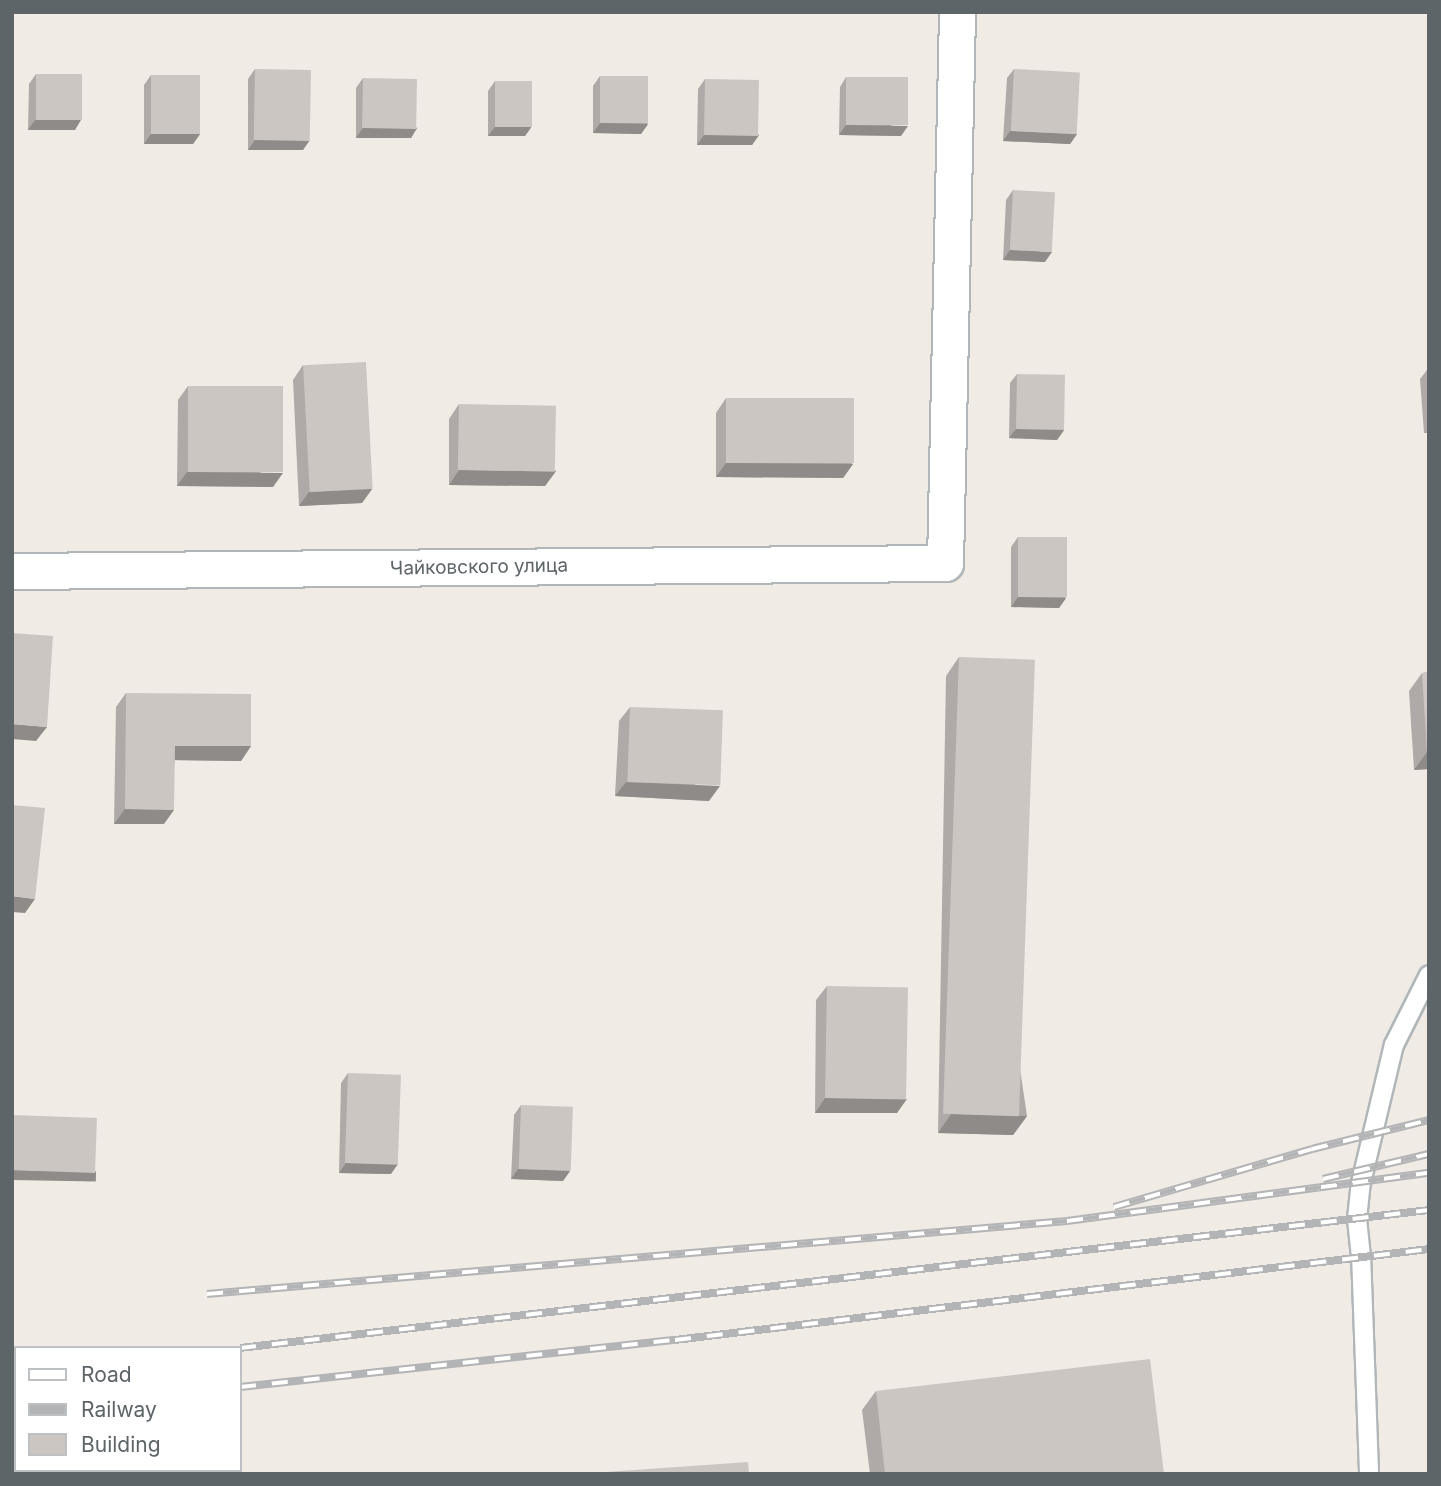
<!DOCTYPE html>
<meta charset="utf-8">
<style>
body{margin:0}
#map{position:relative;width:1441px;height:1486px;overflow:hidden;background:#f1ebe6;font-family:Inter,sans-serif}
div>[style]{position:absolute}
.roads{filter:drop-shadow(2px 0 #b1b7b9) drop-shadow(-2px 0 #b1b7b9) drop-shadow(0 2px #b1b7b9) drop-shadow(0 -2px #b1b7b9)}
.service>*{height:18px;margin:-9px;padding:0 9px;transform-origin:9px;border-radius:9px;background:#fff}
.minor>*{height:35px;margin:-17.5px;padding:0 17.5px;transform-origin:17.5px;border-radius:17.5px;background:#fff}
.rail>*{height:8px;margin-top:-4px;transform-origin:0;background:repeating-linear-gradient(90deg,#fff 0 16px,#b3b4b5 0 32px);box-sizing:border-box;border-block:2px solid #b3b4b5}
.wall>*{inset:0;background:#afaaa8}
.shaded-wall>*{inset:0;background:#8f8b88;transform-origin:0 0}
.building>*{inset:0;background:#ccc6c3;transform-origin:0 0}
span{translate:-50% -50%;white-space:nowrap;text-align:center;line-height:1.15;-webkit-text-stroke:7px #fff;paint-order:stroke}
.street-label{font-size:19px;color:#5d6568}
.frame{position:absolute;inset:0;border:14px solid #5d6568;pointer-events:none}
.legend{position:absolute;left:14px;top:1346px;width:228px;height:126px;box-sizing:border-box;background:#fff;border:2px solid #bec1c3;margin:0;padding:9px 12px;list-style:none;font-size:21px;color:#5d6568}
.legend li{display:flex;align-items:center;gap:14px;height:35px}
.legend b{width:35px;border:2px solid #bec1c3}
</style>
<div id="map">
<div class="roads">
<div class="service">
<i style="left:1369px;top:1472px;width:215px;rotate:-92.1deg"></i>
<i style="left:1361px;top:1257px;width:38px;rotate:-96deg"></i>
<i style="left:1357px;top:1219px;width:36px;rotate:-84deg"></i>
<i style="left:1361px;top:1183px;width:142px;rotate:-76.6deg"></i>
<i style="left:1394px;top:1045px;width:78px;rotate:-63.4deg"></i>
</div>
<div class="minor">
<i style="left:12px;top:571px;width:933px;rotate:-0.49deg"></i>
<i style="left:945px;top:563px;width:551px;rotate:-88.75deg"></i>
</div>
</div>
<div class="rail">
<i style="left:1323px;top:1179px;width:109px;rotate:-13.3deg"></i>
<i style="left:1114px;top:1207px;width:206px;rotate:-16.3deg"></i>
<i style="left:1312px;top:1149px;width:121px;rotate:-13.9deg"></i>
<i style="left:207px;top:1294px;width:863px;rotate:-4.85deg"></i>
<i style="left:1067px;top:1221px;width:365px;rotate:-7.6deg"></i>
<i style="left:240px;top:1348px;width:1197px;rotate:-6.62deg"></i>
<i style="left:240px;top:1387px;width:438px;rotate:-6.2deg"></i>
<i style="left:675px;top:1340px;width:759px;rotate:-6.88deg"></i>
<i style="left:12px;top:1403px;width:4px;rotate:-14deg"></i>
<i style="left:12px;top:1420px;width:4px"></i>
</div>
<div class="wall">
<i style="clip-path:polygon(255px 69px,303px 150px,248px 150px,248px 79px)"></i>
<i style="clip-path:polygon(1014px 69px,1077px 134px,1070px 144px,1003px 141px,1007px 78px)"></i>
<i style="clip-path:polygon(36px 74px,75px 130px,28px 130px,29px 84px)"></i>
<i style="clip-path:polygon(151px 75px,200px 134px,193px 144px,144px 144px,144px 85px)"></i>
<i style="clip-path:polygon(600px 76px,648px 124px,641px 134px,593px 133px,593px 86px)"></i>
<i style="clip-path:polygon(846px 77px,901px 136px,839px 135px,840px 87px)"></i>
<i style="clip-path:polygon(363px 78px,417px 128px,411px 138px,356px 138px,356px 88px)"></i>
<i style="clip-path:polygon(705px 79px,759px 135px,752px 145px,697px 145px,698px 89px)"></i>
<i style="clip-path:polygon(495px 81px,532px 126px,525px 136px,488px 136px,488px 91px)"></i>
<i style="clip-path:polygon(1013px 190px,1045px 262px,1003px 260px,1006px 200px)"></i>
<i style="clip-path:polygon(303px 365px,372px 489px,362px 503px,299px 506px,293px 380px)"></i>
<i style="clip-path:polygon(1429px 369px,1429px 433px,1424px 433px,1420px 379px,1427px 370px)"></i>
<i style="clip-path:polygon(1017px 374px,1064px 430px,1057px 440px,1009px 438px,1010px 383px)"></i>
<i style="clip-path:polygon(188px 386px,273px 487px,177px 486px,178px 400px)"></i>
<i style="clip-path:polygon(726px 398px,853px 464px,843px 478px,716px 477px,716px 413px)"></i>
<i style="clip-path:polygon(459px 404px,556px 471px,545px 486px,449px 485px,449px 419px)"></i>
<i style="clip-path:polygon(1018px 537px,1066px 598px,1059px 608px,1011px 607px,1011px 547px)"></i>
<i style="clip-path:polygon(959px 657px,1027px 1116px,1013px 1135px,938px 1133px,946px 676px)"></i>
<i style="clip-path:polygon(1429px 672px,1429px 769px,1414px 770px,1409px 691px,1422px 673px)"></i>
<i style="clip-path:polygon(126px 693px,251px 746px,241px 761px,175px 760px,164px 824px,114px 824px,116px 707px)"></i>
<i style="clip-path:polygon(630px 707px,709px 801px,615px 796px,619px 721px)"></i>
<i style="clip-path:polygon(827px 986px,897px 1113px,815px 1113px,816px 1000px)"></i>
<i style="clip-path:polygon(348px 1073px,391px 1174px,339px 1173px,341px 1083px)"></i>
<i style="clip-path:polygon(521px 1105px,570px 1171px,563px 1181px,511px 1179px,514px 1115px)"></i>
<i style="clip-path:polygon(876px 1391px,1164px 1474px,870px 1474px,862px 1410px)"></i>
</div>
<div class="shaded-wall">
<i style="clip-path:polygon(35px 120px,81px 120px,75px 130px,28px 130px)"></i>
<i style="clip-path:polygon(600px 123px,648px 124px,641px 134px,593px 133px)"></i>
<i style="clip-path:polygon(846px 125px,908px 126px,901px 136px,839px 135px)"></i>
<i style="clip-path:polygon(532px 126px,525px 136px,488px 136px,495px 127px)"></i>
<i style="clip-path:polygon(363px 128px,417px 128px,411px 138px,356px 138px)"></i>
<i style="clip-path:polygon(1010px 131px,1077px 134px,1070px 144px,1003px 141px)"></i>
<i style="clip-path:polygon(151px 134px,200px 134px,193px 144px,144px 144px)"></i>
<i style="clip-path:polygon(704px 135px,759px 135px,752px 145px,697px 145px)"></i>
<i style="clip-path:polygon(255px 140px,310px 140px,303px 150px,248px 150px)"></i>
<i style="clip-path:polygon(1010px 250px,1052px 252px,1045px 262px,1003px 260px)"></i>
<i style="clip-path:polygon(1016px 429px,1064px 430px,1057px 440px,1009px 438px)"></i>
<i style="clip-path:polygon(726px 463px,853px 464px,843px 478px,716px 477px)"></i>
<i style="clip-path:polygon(459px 470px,556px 471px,545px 486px,449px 485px)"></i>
<i style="clip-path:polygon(187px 472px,283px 473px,273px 487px,177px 486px)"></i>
<i style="clip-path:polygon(372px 489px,362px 503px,299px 506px,309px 492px)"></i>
<i style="clip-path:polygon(1018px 597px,1066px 598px,1059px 608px,1011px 607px)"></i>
<i style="clip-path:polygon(12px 724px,47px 727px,36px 741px,12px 739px)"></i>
<i style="clip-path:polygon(175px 746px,251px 746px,241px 761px,165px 760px)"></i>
<i style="clip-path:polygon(1429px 751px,1429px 769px,1414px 770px,1427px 752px)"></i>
<i style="clip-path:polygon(626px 782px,720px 786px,709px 801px,615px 796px)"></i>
<i style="clip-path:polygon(125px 809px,174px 810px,164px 824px,114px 824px)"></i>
<i style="clip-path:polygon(12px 896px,35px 899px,25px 913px,12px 912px)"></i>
<i style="clip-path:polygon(825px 1098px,907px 1099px,897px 1113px,815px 1113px)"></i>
<i style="clip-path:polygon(951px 1114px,1027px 1116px,1013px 1135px,938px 1133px)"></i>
<i style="clip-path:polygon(346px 1163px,398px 1164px,391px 1174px,339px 1173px)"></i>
<i style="clip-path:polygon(518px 1169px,570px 1171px,563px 1181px,511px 1179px)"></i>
<i style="left:12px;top:1170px;width:84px;height:10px;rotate:1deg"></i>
</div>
<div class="building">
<i style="left:255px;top:69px;width:56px;height:71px;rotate:1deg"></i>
<i style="left:1014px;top:69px;width:66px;height:62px;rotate:3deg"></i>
<i style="left:36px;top:74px;width:46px;height:46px"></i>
<i style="left:151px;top:75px;width:49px;height:59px"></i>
<i style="left:600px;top:76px;width:48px;height:47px"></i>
<i style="left:846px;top:77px;width:62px;height:48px"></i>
<i style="left:363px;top:78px;width:54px;height:50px;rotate:1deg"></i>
<i style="left:705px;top:79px;width:54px;height:56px;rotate:1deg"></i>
<i style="left:495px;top:81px;width:37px;height:46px"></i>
<i style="left:1013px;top:190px;width:42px;height:60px;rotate:3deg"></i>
<i style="left:366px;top:362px;width:127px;height:63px;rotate:87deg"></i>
<i style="clip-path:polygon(1429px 369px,1429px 396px,1427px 370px)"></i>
<i style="left:1017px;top:374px;width:48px;height:55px;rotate:1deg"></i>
<i style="left:188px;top:386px;width:95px;height:86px"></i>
<i style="left:726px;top:398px;width:128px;height:65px"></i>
<i style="left:459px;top:404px;width:97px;height:66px;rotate:1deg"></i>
<i style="left:1018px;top:537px;width:49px;height:60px"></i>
<i style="clip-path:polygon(12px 633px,53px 636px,47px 727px,12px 724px)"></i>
<i style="left:959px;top:657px;width:76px;height:457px;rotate:2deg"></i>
<i style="clip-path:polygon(1429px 672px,1429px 751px,1427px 752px,1422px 673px)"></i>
<i style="clip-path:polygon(126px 693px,251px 694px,251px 746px,175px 746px,174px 810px,125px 809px)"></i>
<i style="left:630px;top:707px;width:93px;height:75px;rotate:2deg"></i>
<i style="clip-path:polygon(12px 805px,45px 808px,35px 899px,12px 896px)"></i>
<i style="left:827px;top:986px;width:81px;height:112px;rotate:1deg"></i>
<i style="left:348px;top:1073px;width:53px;height:90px;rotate:2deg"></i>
<i style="left:521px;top:1105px;width:52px;height:64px;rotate:2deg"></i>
<i style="left:12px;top:1115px;width:85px;height:55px;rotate:2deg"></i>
<i style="clip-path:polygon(1150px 1359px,1164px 1474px,885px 1474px,876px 1391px)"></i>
<i style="clip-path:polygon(748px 1462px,749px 1474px,577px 1474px)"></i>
</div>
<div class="street-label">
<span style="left:479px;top:567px;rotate:-1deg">Чайковского улица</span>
</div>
<div class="frame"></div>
<ul class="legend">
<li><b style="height:9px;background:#fff"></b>Road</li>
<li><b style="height:9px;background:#b3b4b5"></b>Railway</li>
<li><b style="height:19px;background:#ccc6c3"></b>Building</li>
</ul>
</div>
